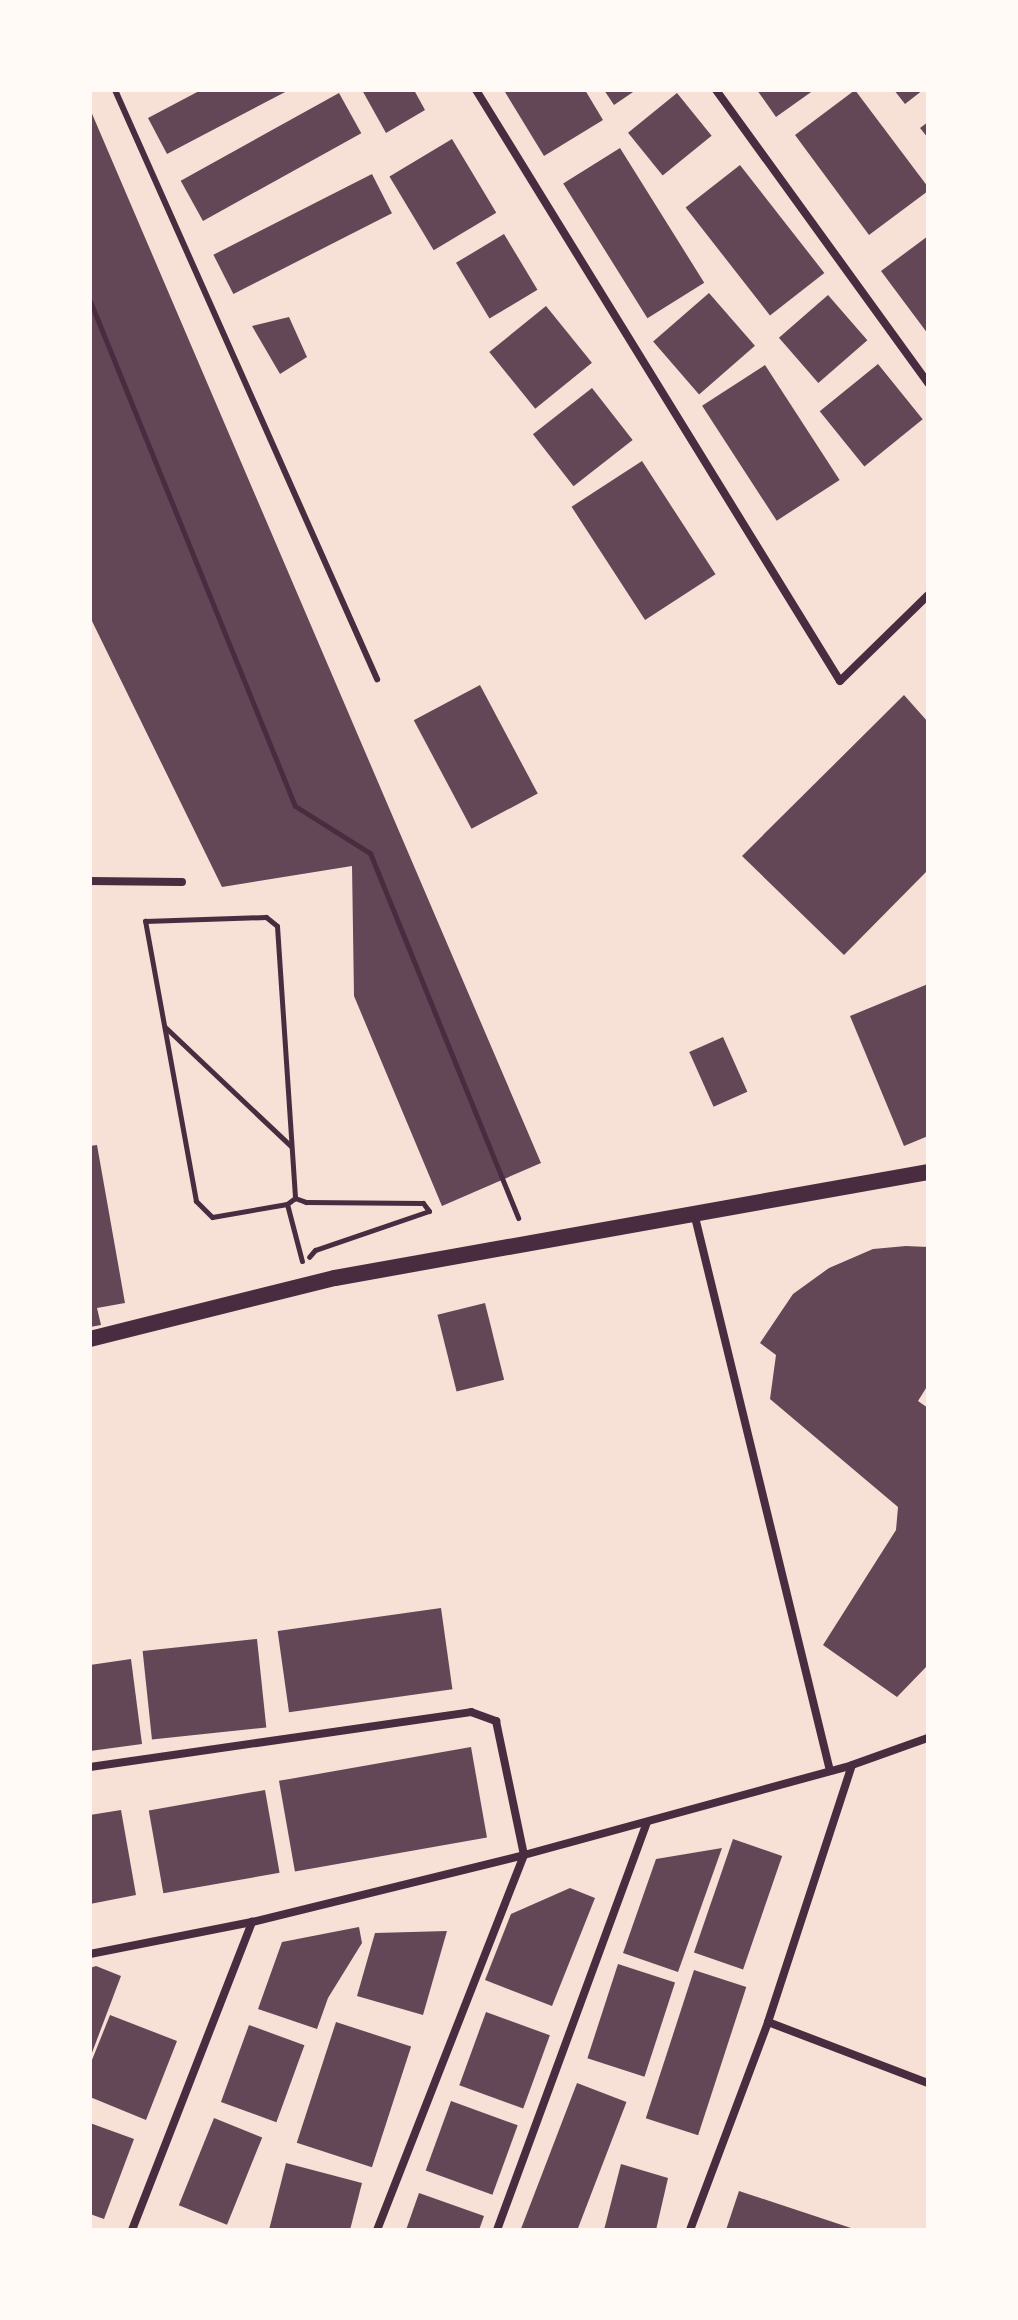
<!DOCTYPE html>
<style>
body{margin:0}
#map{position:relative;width:1018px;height:2320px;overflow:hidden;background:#f7e1d7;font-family:"Roboto Condensed",sans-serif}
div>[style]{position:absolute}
.building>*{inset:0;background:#644757;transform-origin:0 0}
.path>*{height:5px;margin:-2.5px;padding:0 2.5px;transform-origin:2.5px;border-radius:2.5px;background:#4a2c40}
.service>*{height:6px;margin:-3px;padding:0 3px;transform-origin:3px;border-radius:3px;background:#4a2c40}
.minor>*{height:8px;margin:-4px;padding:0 4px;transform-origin:4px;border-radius:4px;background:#4a2c40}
.secondary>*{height:16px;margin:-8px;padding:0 8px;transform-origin:8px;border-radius:8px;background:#4a2c40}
span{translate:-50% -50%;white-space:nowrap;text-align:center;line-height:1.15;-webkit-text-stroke:8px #fffaf5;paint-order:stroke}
.frame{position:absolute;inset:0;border:92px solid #fffaf5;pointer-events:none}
</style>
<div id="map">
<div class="building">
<i style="clip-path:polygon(201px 90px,289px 90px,167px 154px,148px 118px)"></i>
<i style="clip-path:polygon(362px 90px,414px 90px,425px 110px,386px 133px)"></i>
<i style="clip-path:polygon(508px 90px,585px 90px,603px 120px,544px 156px,505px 92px)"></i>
<i style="clip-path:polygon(604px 90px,636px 90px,614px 105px)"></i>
<i style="clip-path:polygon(757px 90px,814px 90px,776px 117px)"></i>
<i style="clip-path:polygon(855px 90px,928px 187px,928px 191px,869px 235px,795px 135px)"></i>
<i style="clip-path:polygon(894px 90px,923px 90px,905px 104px)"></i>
<i style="left:339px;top:93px;width:46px;height:181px;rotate:61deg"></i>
<i style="left:677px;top:93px;width:55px;height:63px;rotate:51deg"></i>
<i style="clip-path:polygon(90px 109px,541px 1163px,442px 1206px,354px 996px,352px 866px,222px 887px,90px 617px)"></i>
<i style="clip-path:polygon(928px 122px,928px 138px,920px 128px)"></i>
<i style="left:452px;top:139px;width:86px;height:73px;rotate:59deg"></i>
<i style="left:620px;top:148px;width:159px;height:67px;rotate:58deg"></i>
<i style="left:740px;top:165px;width:137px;height:69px;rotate:52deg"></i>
<i style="left:372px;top:174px;width:44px;height:178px;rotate:63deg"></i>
<i style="left:504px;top:234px;width:65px;height:56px;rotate:59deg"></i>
<i style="clip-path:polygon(928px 236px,928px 334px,881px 271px)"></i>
<i style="left:709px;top:293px;width:70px;height:74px;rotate:49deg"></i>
<i style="left:828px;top:295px;width:60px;height:65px;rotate:49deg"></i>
<i style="left:546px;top:306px;width:73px;height:73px;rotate:51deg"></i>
<i style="clip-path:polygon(289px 317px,307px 357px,280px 374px,252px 326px)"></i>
<i style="left:878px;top:364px;width:71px;height:75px;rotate:51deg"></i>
<i style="left:765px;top:365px;width:137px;height:75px;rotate:57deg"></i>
<i style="left:592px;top:388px;width:66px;height:75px;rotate:52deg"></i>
<i style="left:642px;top:461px;width:135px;height:84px;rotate:57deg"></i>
<i style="left:480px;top:685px;width:123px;height:75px;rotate:62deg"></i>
<i style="clip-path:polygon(904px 695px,928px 722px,928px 870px,844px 955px,742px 856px)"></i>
<i style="clip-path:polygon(928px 984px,928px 1136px,904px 1146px,850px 1016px)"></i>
<i style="left:723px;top:1037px;width:60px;height:37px;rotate:66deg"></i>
<i style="clip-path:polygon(97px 1145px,125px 1303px,97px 1308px,101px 1325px,90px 1327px,90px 1146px)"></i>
<i style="clip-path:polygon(906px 1246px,928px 1247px,928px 1385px,918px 1401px,928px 1408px,928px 1665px,897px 1697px,823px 1645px,896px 1530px,898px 1507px,770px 1399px,776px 1355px,760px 1343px,793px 1294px,829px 1268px,873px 1249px)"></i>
<i style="left:485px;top:1303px;width:79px;height:49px;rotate:76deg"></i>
<i style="left:441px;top:1608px;width:82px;height:165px;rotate:82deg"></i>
<i style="left:257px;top:1639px;width:89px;height:115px;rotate:84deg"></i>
<i style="clip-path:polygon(131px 1659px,142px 1744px,90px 1751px,90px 1665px)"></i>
<i style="left:471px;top:1747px;width:92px;height:195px;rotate:80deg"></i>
<i style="left:265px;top:1790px;width:84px;height:118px;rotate:80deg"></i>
<i style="clip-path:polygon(121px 1810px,136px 1895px,90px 1904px,90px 1815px)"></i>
<i style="left:733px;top:1839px;width:52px;height:120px;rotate:19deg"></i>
<i style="clip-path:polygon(722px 1848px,678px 1972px,623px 1953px,656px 1859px)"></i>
<i style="clip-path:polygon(570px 1888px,595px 1898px,552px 2006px,485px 1980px,511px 1914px)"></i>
<i style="clip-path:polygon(359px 1927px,362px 1943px,328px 1998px,317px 2029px,258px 2009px,282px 1942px)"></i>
<i style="clip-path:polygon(447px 1931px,423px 2015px,357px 1996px,375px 1933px)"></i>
<i style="left:618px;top:1964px;width:60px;height:99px;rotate:18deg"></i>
<i style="clip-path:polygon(96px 1966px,121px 1976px,90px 2058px,90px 1968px)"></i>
<i style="left:694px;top:1970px;width:55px;height:156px;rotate:18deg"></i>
<i style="left:486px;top:2012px;width:68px;height:78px;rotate:20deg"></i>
<i style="clip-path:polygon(110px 2015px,177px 2041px,146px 2120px,90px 2097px,90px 2065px)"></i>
<i style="left:336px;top:2022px;width:79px;height:127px;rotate:18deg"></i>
<i style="left:249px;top:2025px;width:59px;height:82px;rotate:20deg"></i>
<i style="left:577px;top:2083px;width:53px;height:157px;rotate:21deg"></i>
<i style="left:451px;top:2101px;width:71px;height:74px;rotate:20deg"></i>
<i style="left:214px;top:2118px;width:52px;height:94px;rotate:22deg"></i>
<i style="clip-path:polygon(90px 2123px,134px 2139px,104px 2219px,90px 2214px)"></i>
<i style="clip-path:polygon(286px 2163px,362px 2183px,350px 2230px,269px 2230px)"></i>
<i style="clip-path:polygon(621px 2164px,668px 2178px,656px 2230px,604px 2230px)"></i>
<i style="clip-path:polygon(739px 2191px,854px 2229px,854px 2230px,726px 2230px)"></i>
<i style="clip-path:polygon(419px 2193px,484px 2216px,479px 2230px,406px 2230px)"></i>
</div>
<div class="path">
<i style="left:90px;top:301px;width:545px;rotate:67.91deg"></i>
<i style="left:295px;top:806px;width:89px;rotate:32.1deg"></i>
<i style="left:370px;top:853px;width:394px;rotate:67.9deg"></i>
<i style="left:266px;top:917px;width:14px;rotate:39deg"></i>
<i style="left:277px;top:926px;width:273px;rotate:86.2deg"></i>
<i style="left:295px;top:1198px;width:10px;rotate:143deg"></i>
<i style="left:287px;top:1204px;width:76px;rotate:170.2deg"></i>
<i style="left:212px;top:1217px;width:23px;rotate:-135deg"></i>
<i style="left:196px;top:1201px;width:285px;rotate:-100.3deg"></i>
<i style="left:145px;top:921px;width:121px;rotate:-1.9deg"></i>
<i style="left:165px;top:1027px;width:173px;rotate:43.4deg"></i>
<i style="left:295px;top:1198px;width:12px;rotate:20deg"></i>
<i style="left:306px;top:1202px;width:117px;rotate:0.5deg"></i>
<i style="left:423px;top:1203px;width:10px;rotate:53deg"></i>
<i style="left:429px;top:1211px;width:120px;rotate:161.1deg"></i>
<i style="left:315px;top:1250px;width:9px;rotate:131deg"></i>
<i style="left:287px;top:1204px;width:59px;rotate:75.3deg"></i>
</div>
<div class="service">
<i style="left:115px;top:90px;width:645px;rotate:66.02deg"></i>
</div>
<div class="minor">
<i style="left:476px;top:90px;width:694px;rotate:58.37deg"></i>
<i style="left:840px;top:681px;width:123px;rotate:-44.3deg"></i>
<i style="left:716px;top:90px;width:362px;rotate:54.1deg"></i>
<i style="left:90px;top:881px;width:92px;rotate:0.6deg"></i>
<i style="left:694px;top:1213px;width:574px;rotate:76.3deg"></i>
<i style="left:90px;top:1767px;width:385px;rotate:-8.2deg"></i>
<i style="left:471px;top:1712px;width:27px;rotate:20deg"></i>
<i style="left:496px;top:1721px;width:137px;rotate:78.2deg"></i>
<i style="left:524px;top:1855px;width:403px;rotate:111.4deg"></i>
<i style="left:90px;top:1954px;width:165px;rotate:-11.2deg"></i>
<i style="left:252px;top:1922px;width:280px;rotate:-13.8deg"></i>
<i style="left:524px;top:1855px;width:340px;rotate:-15.3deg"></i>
<i style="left:852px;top:1765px;width:81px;rotate:-19.6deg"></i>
<i style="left:768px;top:2022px;width:171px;rotate:20.9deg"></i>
<i style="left:132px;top:2230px;width:331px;rotate:-68.7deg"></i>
<i style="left:497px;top:2230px;width:434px;rotate:-69.8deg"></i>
<i style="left:690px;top:2230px;width:222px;rotate:-69.4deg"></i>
<i style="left:768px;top:2022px;width:270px;rotate:-71.9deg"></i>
</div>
<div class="secondary">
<i style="left:90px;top:1339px;width:252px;rotate:-14deg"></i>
<i style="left:335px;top:1278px;width:602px;rotate:-10.13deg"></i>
</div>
<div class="frame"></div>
</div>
